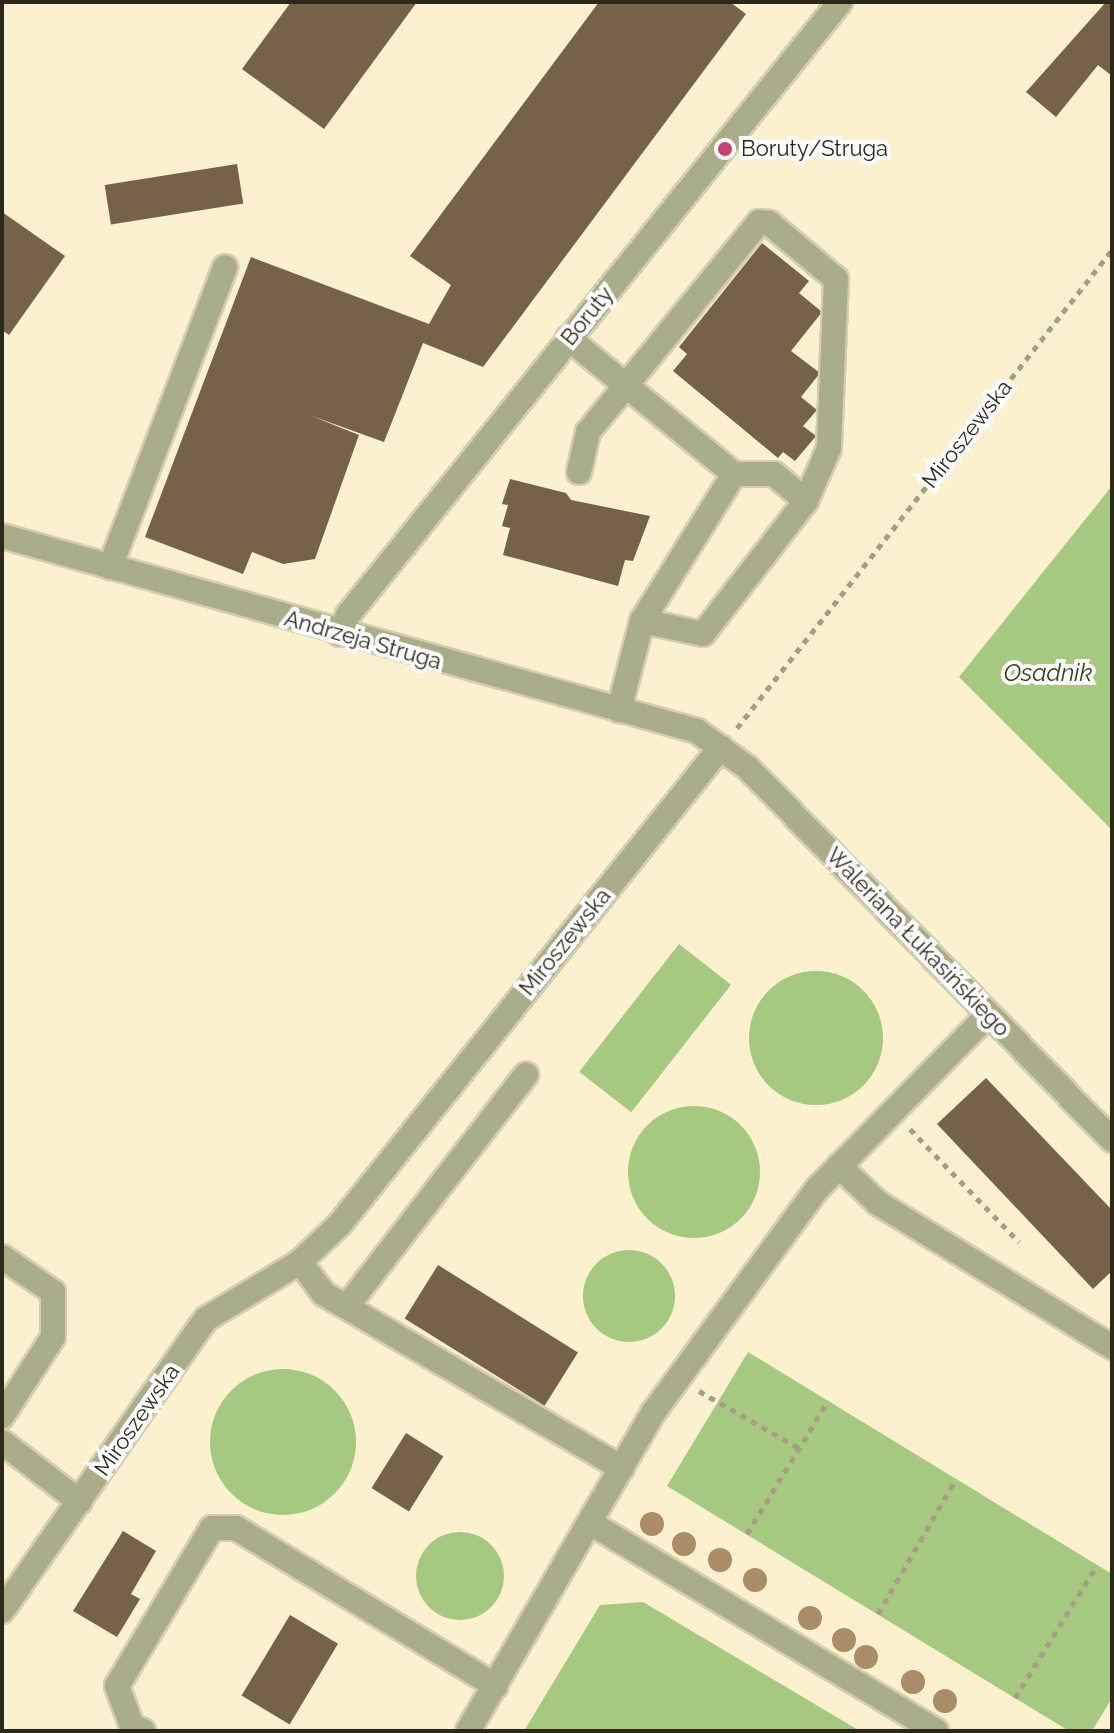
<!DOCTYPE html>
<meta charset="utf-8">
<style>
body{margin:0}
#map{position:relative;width:1114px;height:1733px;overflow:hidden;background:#fbf1ce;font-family:Raleway,sans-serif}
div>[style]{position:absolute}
.water>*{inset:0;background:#a4c97f;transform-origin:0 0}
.round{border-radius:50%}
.building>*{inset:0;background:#766248;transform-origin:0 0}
.path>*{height:5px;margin-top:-2.5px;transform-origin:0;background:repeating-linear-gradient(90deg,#a59e84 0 6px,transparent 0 12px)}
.roads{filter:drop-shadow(2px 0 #d6cdae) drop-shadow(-2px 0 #d6cdae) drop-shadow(0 2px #d6cdae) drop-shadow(0 -2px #d6cdae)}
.minor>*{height:24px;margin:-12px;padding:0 12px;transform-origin:12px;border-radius:12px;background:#aaad8a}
.trees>*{width:24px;height:24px;margin:-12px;border-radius:50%;background:#aa8c67}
.dots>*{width:22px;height:22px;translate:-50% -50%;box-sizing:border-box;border:4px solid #fefefe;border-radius:50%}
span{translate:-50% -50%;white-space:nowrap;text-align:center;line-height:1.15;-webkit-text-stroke:8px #fefefe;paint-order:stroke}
.poi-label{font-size:22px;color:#2c281b}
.left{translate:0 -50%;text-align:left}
.street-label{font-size:22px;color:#2c281b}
.water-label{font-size:24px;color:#2e440f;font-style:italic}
.frame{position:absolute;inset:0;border:4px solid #2c281b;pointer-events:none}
</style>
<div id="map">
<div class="water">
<i style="clip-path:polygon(1112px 486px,1112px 830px,959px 677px)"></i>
<i style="left:679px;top:944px;width:66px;height:162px;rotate:38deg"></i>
<i class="round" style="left:749px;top:971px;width:134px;height:134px"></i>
<i class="round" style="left:628px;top:1106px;width:132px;height:132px"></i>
<i class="round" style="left:583px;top:1250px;width:92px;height:92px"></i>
<i style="clip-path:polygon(748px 1352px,1112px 1574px,1112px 1698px,1092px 1731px,1069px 1731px,667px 1486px)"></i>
<i class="round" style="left:210px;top:1369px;width:146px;height:146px"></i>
<i class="round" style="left:416px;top:1532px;width:88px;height:88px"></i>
<i style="clip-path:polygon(643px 1602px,860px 1731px,524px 1731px,600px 1605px)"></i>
</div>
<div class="building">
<i style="clip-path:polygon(291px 2px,417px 2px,324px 129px,242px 69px)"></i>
<i style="clip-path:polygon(599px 2px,730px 2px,746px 14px,483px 367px,423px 343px,384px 442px,309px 415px,359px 435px,315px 559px,283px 564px,252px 552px,243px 574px,145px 537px,251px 257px,429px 324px,451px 285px,410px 256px)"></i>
<i style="clip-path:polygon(1106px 2px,1112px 2px,1112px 76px,1098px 65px,1056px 117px,1026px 92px)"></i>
<i style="left:237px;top:164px;width:40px;height:134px;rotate:81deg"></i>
<i style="clip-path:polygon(2px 212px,65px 256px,9px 335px,2px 330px)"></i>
<i style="clip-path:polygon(762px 243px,809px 281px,799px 293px,822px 312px,791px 351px,820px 373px,801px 397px,817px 410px,803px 426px,816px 436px,795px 461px,783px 452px,778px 458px,673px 371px,687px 354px,679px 347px)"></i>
<i style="clip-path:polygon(510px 479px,566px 493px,571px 500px,650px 516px,633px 561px,625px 560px,618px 586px,503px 555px,510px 528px,502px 526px,508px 505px,502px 504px)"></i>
<i style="clip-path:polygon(986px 1078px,1112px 1210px,1112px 1271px,1093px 1289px,937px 1124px)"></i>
<i style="left:438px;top:1265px;width:165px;height:63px;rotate:32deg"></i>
<i style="left:406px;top:1433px;width:44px;height:65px;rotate:32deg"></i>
<i style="clip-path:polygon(123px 1531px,156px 1551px,131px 1594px,140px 1599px,117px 1637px,73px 1611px)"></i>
<i style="left:290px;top:1615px;width:56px;height:94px;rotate:31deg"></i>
</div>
<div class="path">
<i style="left:737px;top:728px;width:608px;rotate:-51.89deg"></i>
<i style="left:910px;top:1129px;width:157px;rotate:46deg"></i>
<i style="left:699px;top:1391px;width:115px;rotate:29.7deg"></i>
<i style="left:747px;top:1534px;width:156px;rotate:-58.7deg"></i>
<i style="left:878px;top:1614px;width:156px;rotate:-60deg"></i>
<i style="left:1015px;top:1698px;width:156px;rotate:-58.3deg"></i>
</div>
<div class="roads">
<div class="minor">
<i style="left:568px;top:338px;width:215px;rotate:39.3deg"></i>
<i style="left:734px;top:474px;width:173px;rotate:122deg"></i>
<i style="left:642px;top:621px;width:92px;rotate:104.5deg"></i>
<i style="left:579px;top:472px;width:41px;rotate:-77.3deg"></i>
<i style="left:588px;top:432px;width:271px;rotate:-50.8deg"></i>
<i style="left:759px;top:222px;width:10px;rotate:6deg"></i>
<i style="left:769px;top:223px;width:87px;rotate:39.9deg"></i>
<i style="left:836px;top:279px;width:169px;rotate:92.4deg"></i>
<i style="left:829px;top:448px;width:58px;rotate:113.5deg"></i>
<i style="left:806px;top:501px;width:168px;rotate:127.8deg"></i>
<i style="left:703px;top:634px;width:62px;rotate:-168deg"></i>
<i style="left:734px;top:474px;width:40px"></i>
<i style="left:774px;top:474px;width:42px;rotate:40.2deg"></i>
<i style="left:2px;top:536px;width:722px;rotate:15.67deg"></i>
<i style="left:697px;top:731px;width:63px;rotate:36deg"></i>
<i style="left:748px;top:768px;width:520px;rotate:45.62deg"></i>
<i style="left:110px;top:567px;width:321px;rotate:-69deg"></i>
<i style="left:340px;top:634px;width:21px;rotate:-67deg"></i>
<i style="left:348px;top:615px;width:786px;rotate:-51.25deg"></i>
<i style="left:839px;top:1166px;width:54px;rotate:43.5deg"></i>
<i style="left:878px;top:1203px;width:275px;rotate:31.6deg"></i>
<i style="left:2px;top:1257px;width:62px;rotate:34.5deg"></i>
<i style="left:53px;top:1292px;width:45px;rotate:90deg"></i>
<i style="left:53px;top:1337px;width:94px;rotate:122.8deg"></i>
<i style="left:300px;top:1262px;width:40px;rotate:53deg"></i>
<i style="left:324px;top:1294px;width:345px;rotate:30.3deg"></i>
<i style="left:348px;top:1305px;width:291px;rotate:-52.3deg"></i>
<i style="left:2px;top:1442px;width:98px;rotate:37.6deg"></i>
<i style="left:592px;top:1524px;width:401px;rotate:31deg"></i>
<i style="left:2px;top:1611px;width:356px;rotate:-55.1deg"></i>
<i style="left:206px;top:1319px;width:110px;rotate:-31.2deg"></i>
<i style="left:300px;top:1262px;width:55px;rotate:-43.5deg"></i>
<i style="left:340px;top:1224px;width:610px;rotate:-51.38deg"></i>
<i style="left:143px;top:1731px;width:12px;rotate:-156deg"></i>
<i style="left:132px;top:1726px;width:43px;rotate:-110.6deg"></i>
<i style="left:117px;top:1686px;width:184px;rotate:-59deg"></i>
<i style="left:212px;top:1528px;width:24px"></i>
<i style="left:236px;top:1528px;width:304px;rotate:31.3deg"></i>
<i style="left:468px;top:1731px;width:368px;rotate:-59.8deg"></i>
<i style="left:653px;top:1413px;width:278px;rotate:-53.8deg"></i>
<i style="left:817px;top:1189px;width:244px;rotate:-45.5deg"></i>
</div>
</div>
<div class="trees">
<i style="left:652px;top:1524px"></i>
<i style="left:684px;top:1544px"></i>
<i style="left:720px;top:1560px"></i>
<i style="left:755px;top:1580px"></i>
<i style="left:810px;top:1618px"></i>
<i style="left:844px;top:1640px"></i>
<i style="left:866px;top:1657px"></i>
<i style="left:913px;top:1682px"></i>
<i style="left:945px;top:1701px"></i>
</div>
<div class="dots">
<i style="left:725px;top:149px;background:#cc4075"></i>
</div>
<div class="poi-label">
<span class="left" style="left:741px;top:149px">Boruty/Struga</span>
</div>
<div class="street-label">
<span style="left:587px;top:316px;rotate:-51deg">Boruty</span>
<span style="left:967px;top:434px;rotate:-52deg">Miroszewska</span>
<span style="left:363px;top:640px;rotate:16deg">Andrzeja Struga</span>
<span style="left:565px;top:942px;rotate:-51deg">Miroszewska</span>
<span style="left:918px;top:942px;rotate:46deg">Waleriana Łukasińskiego</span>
<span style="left:137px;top:1420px;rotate:-55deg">Miroszewska</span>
</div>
<div class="water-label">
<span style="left:1048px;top:673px">Osadnik</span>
</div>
<div class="frame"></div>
</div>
